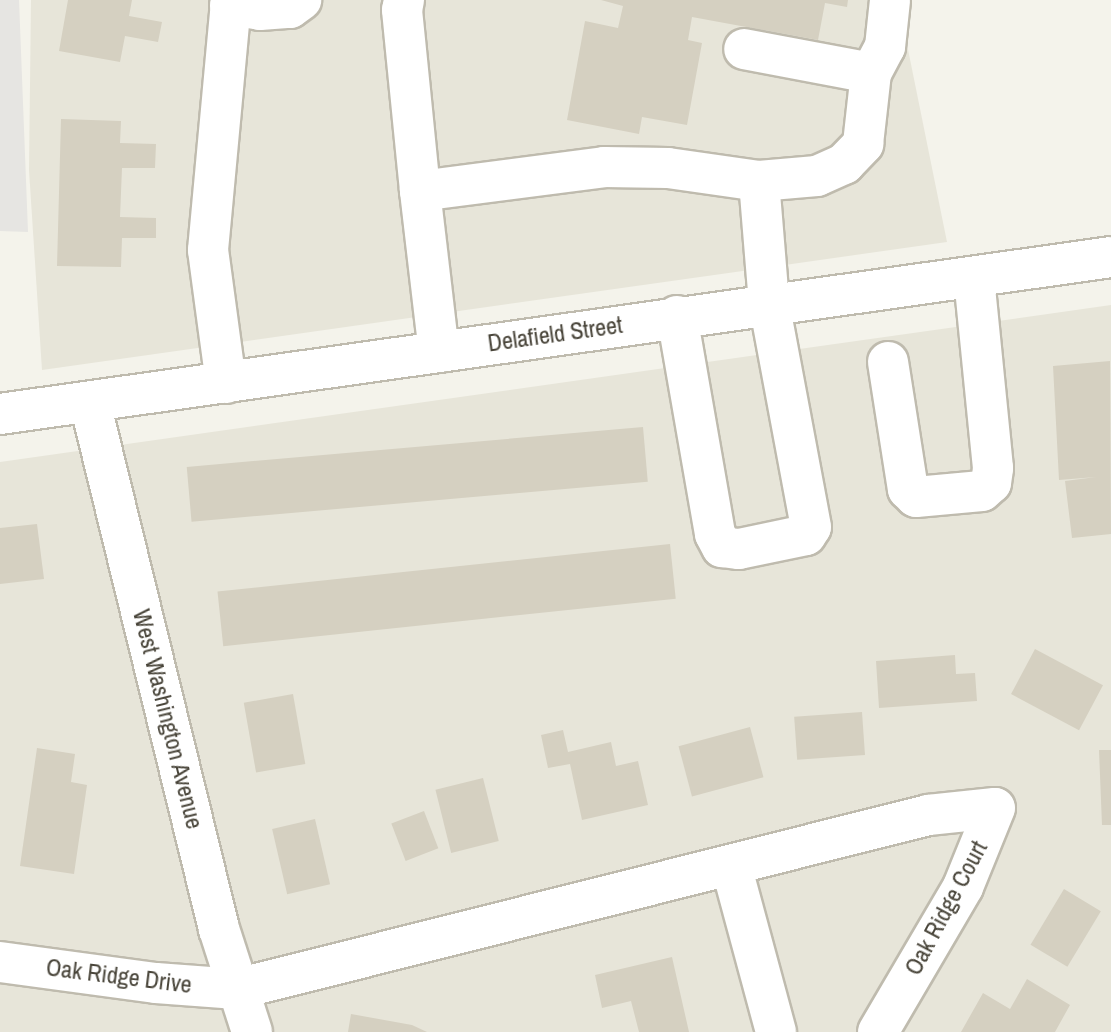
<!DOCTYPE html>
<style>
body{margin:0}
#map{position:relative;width:1111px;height:1032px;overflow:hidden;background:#f4f3eb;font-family:"Archivo Narrow",sans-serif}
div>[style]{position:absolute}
.residential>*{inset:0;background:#e7e5d9}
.parking>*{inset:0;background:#e6e5e2}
.building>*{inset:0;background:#d5d0c1;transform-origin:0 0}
.roads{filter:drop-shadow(2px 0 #bfbbae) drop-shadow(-2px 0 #bfbbae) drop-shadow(0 2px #bfbbae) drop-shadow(0 -2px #bfbbae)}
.minor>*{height:40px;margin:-20px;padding:0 20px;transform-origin:20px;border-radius:20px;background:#fff}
span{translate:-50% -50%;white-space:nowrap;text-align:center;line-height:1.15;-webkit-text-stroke:6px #fff;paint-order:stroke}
.street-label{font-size:24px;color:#484439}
</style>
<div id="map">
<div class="residential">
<i style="clip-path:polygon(31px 0,898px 0,947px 242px,42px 370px,29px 170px)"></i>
<i style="clip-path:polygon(1111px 305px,1111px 1032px,0 1032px,0 462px)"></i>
</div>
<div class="parking">
<i style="clip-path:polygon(0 0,19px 0,28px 232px,0 231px)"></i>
</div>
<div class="building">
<i style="clip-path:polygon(68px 0,132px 0,129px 16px,162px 22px,158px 42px,125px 36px,120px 62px,59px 51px)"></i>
<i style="clip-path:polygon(601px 0,848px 0,847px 7px,825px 3px,818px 40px,692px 17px,688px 40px,702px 43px,687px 125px,642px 117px,639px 134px,567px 120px,585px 21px,618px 28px,623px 6px)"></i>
<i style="clip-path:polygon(61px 119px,121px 121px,120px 143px,156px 144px,155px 168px,122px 168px,120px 217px,156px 218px,156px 238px,122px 238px,121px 267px,57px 266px)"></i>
<i style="clip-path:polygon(1110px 361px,1111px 534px,1072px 538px,1065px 481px,1096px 477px,1059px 480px,1053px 366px)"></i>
<i style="left:643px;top:427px;width:55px;height:458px;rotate:85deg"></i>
<i style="clip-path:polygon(37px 524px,44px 579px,0 584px,0 528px)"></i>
<i style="left:670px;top:544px;width:55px;height:455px;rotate:84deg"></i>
<i style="left:1035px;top:649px;width:77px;height:51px;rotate:28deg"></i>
<i style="clip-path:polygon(955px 655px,956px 674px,975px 673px,977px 701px,879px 708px,876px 661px)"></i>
<i style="left:293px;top:694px;width:71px;height:50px;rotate:80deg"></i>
<i style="left:862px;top:712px;width:43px;height:68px;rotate:86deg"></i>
<i style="left:750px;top:727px;width:52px;height:74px;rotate:75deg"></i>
<i style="clip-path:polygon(563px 730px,568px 752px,611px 742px,616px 766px,638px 761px,648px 805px,582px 820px,570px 764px,548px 768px,541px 735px)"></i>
<i style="clip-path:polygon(37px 748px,75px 754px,71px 782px,87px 785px,74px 874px,20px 866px)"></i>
<i style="clip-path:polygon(1099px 750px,1111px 750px,1111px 825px,1102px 825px)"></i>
<i style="left:483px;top:778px;width:65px;height:49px;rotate:76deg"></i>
<i style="left:424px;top:811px;width:40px;height:35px;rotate:69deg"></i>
<i style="left:315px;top:819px;width:67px;height:44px;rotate:77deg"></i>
<i style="left:1064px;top:889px;width:43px;height:65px;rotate:31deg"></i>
<i style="clip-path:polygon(672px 957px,689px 1032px,639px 1032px,631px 1001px,602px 1008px,595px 975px)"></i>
<i style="clip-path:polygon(1027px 979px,1070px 1005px,1055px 1032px,961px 1032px,983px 993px,1010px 1009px)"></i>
<i style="clip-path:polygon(351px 1014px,412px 1025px,427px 1032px,348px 1032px)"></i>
</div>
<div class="roads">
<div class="minor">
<i style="left:404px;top:0;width:10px;rotate:101deg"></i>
<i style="left:402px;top:10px;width:182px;rotate:84.3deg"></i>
<i style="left:420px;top:191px;width:186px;rotate:-7.4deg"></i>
<i style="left:604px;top:167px;width:64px;rotate:0.9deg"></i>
<i style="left:668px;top:168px;width:92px;rotate:8.1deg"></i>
<i style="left:759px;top:181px;width:58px;rotate:-4.9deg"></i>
<i style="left:817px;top:176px;width:30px;rotate:-24deg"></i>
<i style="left:844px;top:164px;width:28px;rotate:-46deg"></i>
<i style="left:863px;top:144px;width:71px;rotate:-83.6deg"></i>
<i style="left:871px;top:73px;width:129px;rotate:-169.3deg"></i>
<i style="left:230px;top:5px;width:30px;rotate:9deg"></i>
<i style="left:260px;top:10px;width:30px;rotate:-4deg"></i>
<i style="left:290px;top:8px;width:14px;rotate:-36deg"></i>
<i style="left:871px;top:73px;width:30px;rotate:-62deg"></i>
<i style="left:885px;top:47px;width:47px;rotate:-83.9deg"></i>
<i style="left:420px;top:191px;width:162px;rotate:83.3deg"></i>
<i style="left:677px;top:316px;width:221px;rotate:80.1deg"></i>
<i style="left:715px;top:534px;width:15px;rotate:62deg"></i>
<i style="left:722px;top:547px;width:17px;rotate:7deg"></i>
<i style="left:739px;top:549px;width:68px;rotate:-11.8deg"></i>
<i style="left:806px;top:535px;width:9px;rotate:-58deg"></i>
<i style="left:811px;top:527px;width:228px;rotate:-100.6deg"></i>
<i style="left:769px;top:303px;width:122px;rotate:-94.7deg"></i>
<i style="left:888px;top:362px;width:129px;rotate:81.1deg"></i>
<i style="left:908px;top:489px;width:11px;rotate:45deg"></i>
<i style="left:916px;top:497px;width:66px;rotate:-5.2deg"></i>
<i style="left:982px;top:491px;width:12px;rotate:-42deg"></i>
<i style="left:991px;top:483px;width:15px;rotate:-82deg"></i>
<i style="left:993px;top:468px;width:190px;rotate:-95.7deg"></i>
<i style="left:226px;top:383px;width:134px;rotate:-97.7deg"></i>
<i style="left:208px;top:250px;width:251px;rotate:-84.7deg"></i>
<i style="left:90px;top:403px;width:542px;rotate:76.22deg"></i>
<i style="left:219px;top:929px;width:108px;rotate:72.2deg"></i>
<i style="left:0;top:414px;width:1122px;rotate:-8.04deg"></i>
<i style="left:731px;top:865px;width:173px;rotate:74.9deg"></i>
<i style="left:0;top:962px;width:157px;rotate:7.7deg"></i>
<i style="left:156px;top:983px;width:81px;rotate:4.2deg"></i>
<i style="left:237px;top:989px;width:713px;rotate:-14.13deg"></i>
<i style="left:928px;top:815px;width:67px;rotate:-6deg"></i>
<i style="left:995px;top:808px;width:85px;rotate:112.1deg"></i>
<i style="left:963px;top:887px;width:168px;rotate:120.4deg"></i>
</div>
</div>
<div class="street-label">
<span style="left:555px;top:334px;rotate:-8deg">Delafield Street</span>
<span style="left:168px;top:719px;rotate:76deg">West Washington Avenue</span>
<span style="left:946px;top:908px;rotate:-62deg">Oak Ridge Court</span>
<span style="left:119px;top:976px;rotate:7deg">Oak Ridge Drive</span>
</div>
</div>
